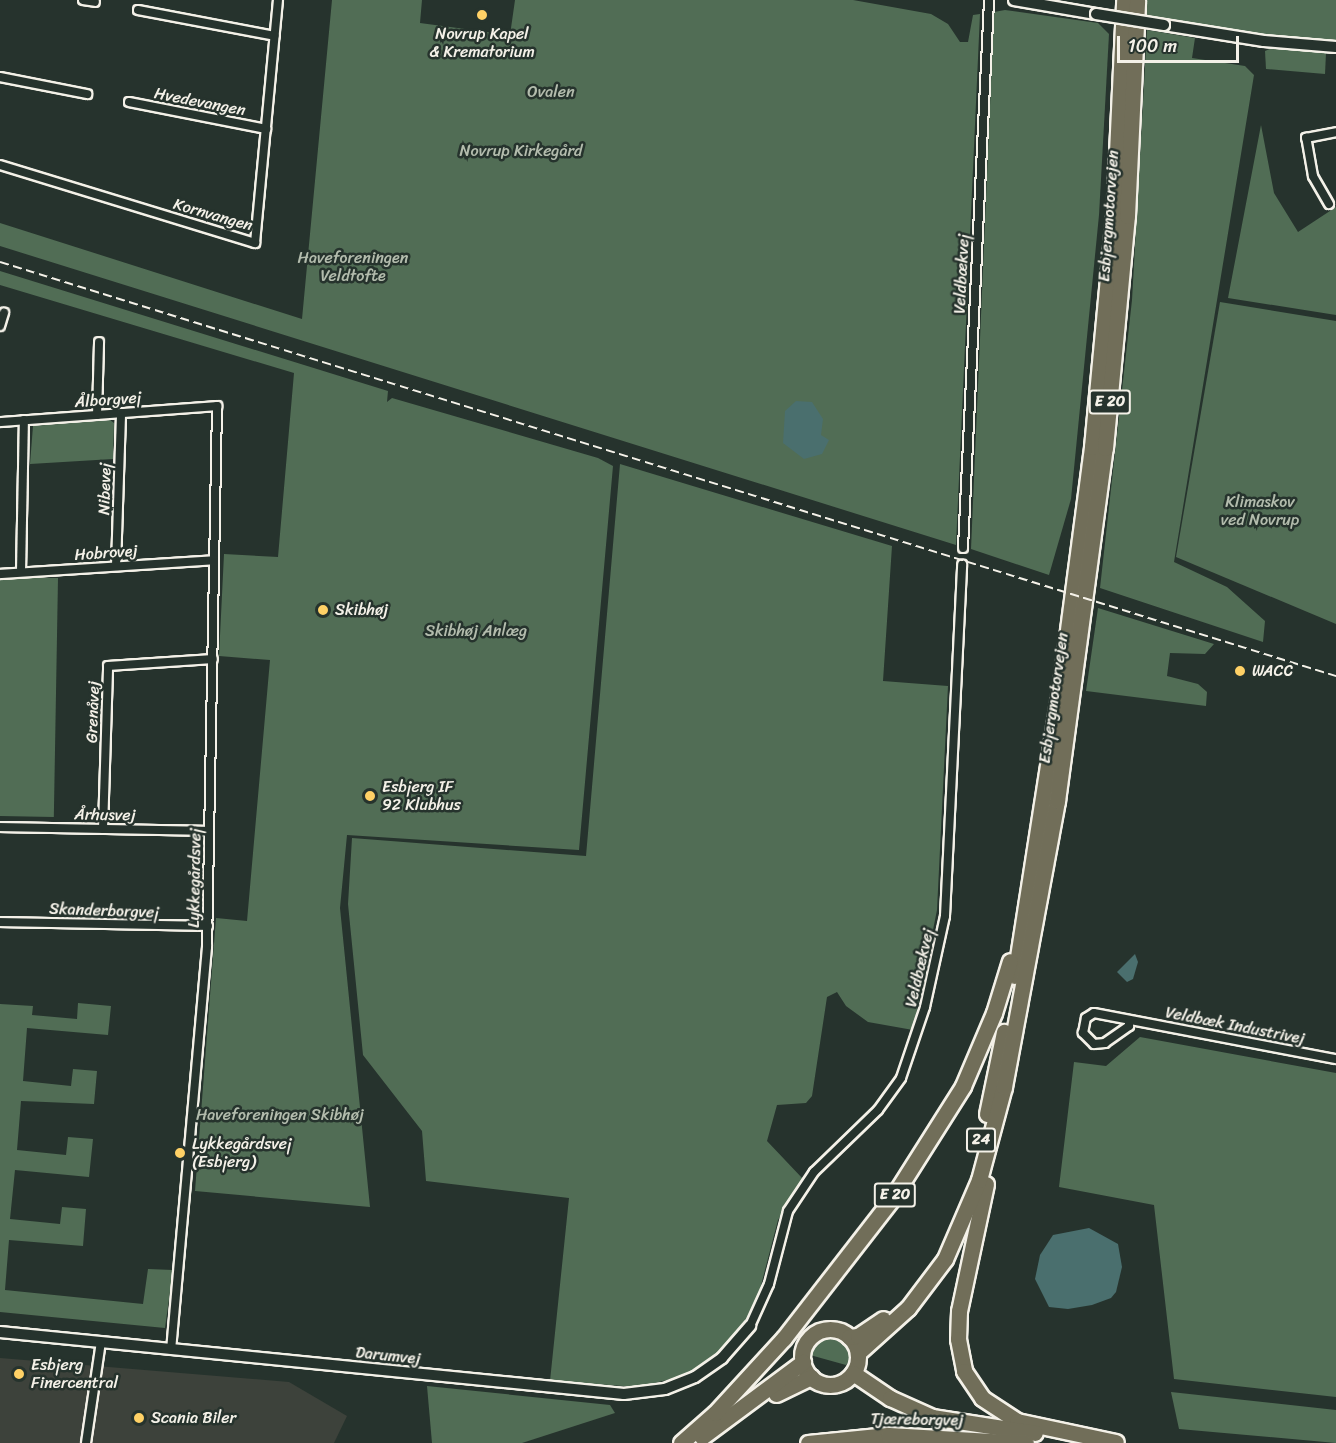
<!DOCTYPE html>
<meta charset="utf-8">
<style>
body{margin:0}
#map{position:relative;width:1336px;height:1443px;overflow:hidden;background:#26332d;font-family:Sriracha,sans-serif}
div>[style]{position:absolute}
.built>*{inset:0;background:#3d423b}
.green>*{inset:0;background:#516d55;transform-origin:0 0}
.water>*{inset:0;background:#4a6f6e}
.roads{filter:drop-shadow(2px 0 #f4f1e8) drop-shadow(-2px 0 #f4f1e8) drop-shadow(0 2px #f4f1e8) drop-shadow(0 -2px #f4f1e8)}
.street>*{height:8px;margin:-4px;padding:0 4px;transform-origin:4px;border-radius:4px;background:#26332d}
.secondary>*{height:10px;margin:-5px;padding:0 5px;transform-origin:5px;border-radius:5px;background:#26332d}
.highway>*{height:15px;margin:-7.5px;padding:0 7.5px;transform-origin:7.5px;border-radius:7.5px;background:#716e59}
.highway>.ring{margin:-7.5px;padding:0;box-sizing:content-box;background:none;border:15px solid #716e59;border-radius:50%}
.rail>*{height:2px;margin-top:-1px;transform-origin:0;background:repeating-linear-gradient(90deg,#f4f1e8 0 9px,transparent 0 13.5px)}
.bridges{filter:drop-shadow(2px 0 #f4f1e8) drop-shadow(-2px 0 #f4f1e8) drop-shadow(0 2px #f4f1e8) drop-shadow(0 -2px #f4f1e8)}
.secondary-bridge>*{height:10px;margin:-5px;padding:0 5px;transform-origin:5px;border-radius:5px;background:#26332d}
.dots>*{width:16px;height:16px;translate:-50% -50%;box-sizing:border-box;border:3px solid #26332d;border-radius:50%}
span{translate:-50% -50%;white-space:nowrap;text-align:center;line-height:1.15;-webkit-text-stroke:5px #26332d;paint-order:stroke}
.shield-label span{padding:2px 4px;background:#26332d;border:2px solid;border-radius:4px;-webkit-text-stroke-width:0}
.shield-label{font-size:15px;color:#f4f1e8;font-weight:700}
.poi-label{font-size:16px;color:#f4f1e8}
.left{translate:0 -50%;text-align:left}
.park-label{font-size:16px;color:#b3bcad}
.street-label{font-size:16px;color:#f4f1e8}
.scale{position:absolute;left:1117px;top:36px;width:122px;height:27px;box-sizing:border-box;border:3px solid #f4f1e8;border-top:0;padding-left:8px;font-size:18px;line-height:21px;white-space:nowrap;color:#f4f1e8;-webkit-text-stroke:4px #26332d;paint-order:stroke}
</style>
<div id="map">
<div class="built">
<i style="clip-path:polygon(0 1358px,289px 1382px,347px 1416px,334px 1443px,0 1443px)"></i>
</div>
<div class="green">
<i style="clip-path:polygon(332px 0,422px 0,420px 23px,510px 35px,515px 0,853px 0,931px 14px,948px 24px,960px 42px,968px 42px,973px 15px,980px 14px,956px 545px,0 246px,0 223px,302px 319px)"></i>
<i style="clip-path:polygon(1146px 0,1336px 0,1336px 40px,1261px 35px,1146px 15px)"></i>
<i style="clip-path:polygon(1005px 10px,1098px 23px,1109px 34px,1099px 215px,1071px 499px,1049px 575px,971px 549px,994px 12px)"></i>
<i style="clip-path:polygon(1147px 30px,1195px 38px,1192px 58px,1245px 66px,1254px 75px,1174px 562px,1227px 587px,1265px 621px,1263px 642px,1100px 588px,1132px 300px)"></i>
<i style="clip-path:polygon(1272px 48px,1326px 53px,1325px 74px,1266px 69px,1265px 51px)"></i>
<i style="clip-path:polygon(1261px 125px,1274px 193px,1298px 232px,1336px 207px,1336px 315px,1228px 298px)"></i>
<i style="clip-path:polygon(0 271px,388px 391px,387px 402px,392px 398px,598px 458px,613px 466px,579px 850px,347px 835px,340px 908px,370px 1207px,195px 1191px,216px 918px,247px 921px,270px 660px,219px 656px,224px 554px,278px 557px,294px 373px,0 285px)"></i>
<i style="clip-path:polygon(1220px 302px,1336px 321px,1336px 624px,1176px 557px)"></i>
<i style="clip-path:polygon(110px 420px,114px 423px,113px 459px,30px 464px,33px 426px)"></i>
<i style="clip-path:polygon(620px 464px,892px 546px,883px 681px,948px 686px,937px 910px,913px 1030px,868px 1022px,846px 1006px,837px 992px,827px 997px,812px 1096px,806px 1103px,777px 1105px,767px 1141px,803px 1179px,778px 1220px,759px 1293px,746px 1320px,718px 1354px,683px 1376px,638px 1387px,550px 1381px,569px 1198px,426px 1181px,422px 1131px,363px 1055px,348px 904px,352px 838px,586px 856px)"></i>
<i style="left:58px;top:578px;width:239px;height:58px;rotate:91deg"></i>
<i style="clip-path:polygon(1098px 608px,1214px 644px,1205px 654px,1170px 653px,1167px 676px,1198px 684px,1207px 692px,1206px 706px,1086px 691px)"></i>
<i style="clip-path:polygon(78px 1003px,111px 1006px,108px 1035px,27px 1028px,23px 1081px,71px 1086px,73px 1069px,97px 1071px,94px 1104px,21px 1101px,17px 1150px,66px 1155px,68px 1137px,93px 1139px,89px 1177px,15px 1170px,10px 1219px,60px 1224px,62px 1207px,86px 1209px,83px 1246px,9px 1240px,5px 1290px,143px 1304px,148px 1269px,173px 1270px,165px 1328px,0 1312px,0 1004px,33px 1006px,32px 1015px,77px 1019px)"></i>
<i style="clip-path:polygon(1140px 1037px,1336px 1073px,1336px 1397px,1174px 1379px,1154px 1205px,1059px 1187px,1074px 1062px,1106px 1066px)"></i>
<i style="clip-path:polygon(834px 1337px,849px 1350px,851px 1359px,846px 1365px,810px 1355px,818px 1341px)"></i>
<i style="clip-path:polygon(427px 1386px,610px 1405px,615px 1413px,522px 1443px,432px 1443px)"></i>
<i style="clip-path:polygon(1171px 1392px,1336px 1410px,1336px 1443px,1179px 1429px)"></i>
</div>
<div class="water">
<i style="clip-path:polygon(796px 401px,812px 402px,823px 419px,821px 435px,829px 440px,822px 454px,804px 459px,783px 443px,785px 411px)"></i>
<i style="clip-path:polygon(1135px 954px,1138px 962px,1133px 979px,1127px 982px,1117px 972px)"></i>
<i style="clip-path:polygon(1089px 1228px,1118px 1244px,1122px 1267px,1116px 1292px,1111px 1298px,1092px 1305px,1068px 1309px,1049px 1307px,1035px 1279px,1040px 1255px,1053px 1235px)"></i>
</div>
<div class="roads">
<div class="street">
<i style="left:83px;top:0;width:12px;rotate:9deg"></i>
<i style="left:138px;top:10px;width:139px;rotate:10.7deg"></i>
<i style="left:0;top:77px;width:89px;rotate:11.1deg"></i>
<i style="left:129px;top:102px;width:140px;rotate:11.1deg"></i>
<i style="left:0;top:165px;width:267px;rotate:17deg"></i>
<i style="left:255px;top:243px;width:244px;rotate:-84.6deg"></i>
<i style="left:1329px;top:204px;width:32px;rotate:-120deg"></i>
<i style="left:1313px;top:176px;width:39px;rotate:-100deg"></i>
<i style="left:1306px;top:138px;width:31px;rotate:-11deg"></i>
<i style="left:0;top:326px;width:14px;rotate:-73deg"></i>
<i style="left:97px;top:415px;width:73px;rotate:-88.4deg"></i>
<i style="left:0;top:422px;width:218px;rotate:-4.2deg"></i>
<i style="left:217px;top:406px;width:541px;rotate:91.06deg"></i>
<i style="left:207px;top:947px;width:404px;rotate:95.1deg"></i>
<i style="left:963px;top:548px;width:549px;rotate:-87.28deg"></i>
<i style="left:116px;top:566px;width:153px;rotate:-88.1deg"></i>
<i style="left:21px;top:572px;width:152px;rotate:-88.9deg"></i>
<i style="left:0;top:574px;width:214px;rotate:-3.7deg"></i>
<i style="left:0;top:827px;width:209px;rotate:1.1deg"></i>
<i style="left:103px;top:829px;width:163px;rotate:-88.2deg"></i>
<i style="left:108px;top:666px;width:105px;rotate:-3.8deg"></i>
<i style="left:0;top:922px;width:208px;rotate:1.1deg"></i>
<i style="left:1129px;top:1020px;width:6px;rotate:90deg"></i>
<i style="left:1129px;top:1026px;width:29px;rotate:145deg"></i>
<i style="left:1105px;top:1043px;width:11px;rotate:175deg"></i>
<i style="left:1094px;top:1044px;width:16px;rotate:-135deg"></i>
<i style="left:1083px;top:1033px;width:15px;rotate:-79deg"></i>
<i style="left:1086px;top:1018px;width:9px;rotate:-32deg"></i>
<i style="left:1094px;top:1013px;width:246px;rotate:10.8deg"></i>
<i style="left:750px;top:1326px;width:46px;rotate:-65.7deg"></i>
<i style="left:769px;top:1284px;width:75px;rotate:-75.4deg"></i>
<i style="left:788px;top:1211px;width:47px;rotate:-56.3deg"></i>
<i style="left:814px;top:1172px;width:89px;rotate:-44.1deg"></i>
<i style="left:878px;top:1110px;width:39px;rotate:-54deg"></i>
<i style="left:901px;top:1078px;width:75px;rotate:-71.3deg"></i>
<i style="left:925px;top:1007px;width:93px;rotate:-77.6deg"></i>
<i style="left:945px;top:916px;width:352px;rotate:-87.2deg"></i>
<i style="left:86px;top:1443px;width:102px;rotate:-81.6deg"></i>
</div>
<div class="secondary">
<i style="left:1014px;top:0;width:83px;rotate:9.7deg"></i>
<i style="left:1164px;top:25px;width:101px;rotate:9.1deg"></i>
<i style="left:1264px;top:41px;width:72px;rotate:4.8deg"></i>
<i style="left:0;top:1332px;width:627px;rotate:5.67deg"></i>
<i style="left:624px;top:1394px;width:41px;rotate:-7deg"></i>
<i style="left:665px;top:1389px;width:32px;rotate:-22deg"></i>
<i style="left:695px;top:1377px;width:33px;rotate:-35deg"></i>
<i style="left:722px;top:1358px;width:43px;rotate:-48.8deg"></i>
</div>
<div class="highway">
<i style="left:1015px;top:976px;width:305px;rotate:-81.1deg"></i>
<i style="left:1062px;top:675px;width:230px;rotate:-82.5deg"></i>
<i style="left:1092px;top:447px;width:232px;rotate:-84.6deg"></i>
<i style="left:1114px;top:216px;width:216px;rotate:-87.3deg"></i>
<i style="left:987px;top:1114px;width:84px;rotate:-78.3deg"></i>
<i style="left:986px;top:1184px;width:130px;rotate:102deg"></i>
<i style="left:959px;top:1311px;width:28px;rotate:92deg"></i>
<i style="left:958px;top:1339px;width:33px;rotate:79deg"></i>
<i style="left:964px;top:1371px;width:32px;rotate:56deg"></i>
<i style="left:982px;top:1398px;width:42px;rotate:33.3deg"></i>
<i style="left:1017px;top:1421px;width:101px;rotate:12deg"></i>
<i class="ring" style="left:802px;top:1329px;width:41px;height:41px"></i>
<i style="left:849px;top:1337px;width:9px;rotate:-6deg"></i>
<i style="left:858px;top:1336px;width:30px;rotate:-34deg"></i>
<i style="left:858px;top:1353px;width:67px;rotate:-42deg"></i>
<i style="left:908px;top:1308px;width:61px;rotate:-52.9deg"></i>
<i style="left:945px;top:1259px;width:86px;rotate:-66.7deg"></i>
<i style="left:979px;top:1180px;width:96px;rotate:-75deg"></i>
<i style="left:1004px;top:1087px;width:291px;rotate:-79.5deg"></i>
<i style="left:1057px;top:801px;width:356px;rotate:-82.3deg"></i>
<i style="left:1105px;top:448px;width:233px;rotate:-84.6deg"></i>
<i style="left:1127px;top:216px;width:216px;rotate:-87.3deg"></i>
<i style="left:853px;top:1373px;width:45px;rotate:34deg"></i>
<i style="left:890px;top:1398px;width:46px;rotate:24.3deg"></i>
<i style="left:932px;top:1417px;width:104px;rotate:8.8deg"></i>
<i style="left:776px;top:1394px;width:39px;rotate:-26deg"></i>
<i style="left:702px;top:1437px;width:126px;rotate:-36.6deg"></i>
<i style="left:681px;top:1443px;width:45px;rotate:-41.4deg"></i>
<i style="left:715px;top:1413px;width:102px;rotate:-47.4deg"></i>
<i style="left:784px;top:1338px;width:175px;rotate:-52.2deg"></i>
<i style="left:891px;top:1200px;width:135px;rotate:-57.7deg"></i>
<i style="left:963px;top:1086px;width:79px;rotate:-67deg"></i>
<i style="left:994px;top:1013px;width:54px;rotate:-72.9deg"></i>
<i style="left:808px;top:1443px;width:80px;rotate:-5.7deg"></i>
<i style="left:888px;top:1435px;width:138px;rotate:3.3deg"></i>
</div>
</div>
<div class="rail">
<i style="left:0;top:262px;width:1399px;rotate:17.22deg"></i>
</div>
<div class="bridges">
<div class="secondary-bridge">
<i style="left:1096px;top:14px;width:69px;rotate:9.2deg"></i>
</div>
</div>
<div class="dots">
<i style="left:482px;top:15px;background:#ffd166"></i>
<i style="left:323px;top:610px;background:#ffd166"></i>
<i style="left:1240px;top:671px;background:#ffd166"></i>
<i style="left:370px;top:796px;background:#ffd166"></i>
<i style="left:180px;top:1153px;background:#ffd166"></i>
<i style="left:19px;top:1374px;background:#ffd166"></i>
<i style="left:139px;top:1418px;background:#ffd166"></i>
</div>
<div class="shield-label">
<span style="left:1110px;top:402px">E 20</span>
<span style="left:981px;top:1140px">24</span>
<span style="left:895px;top:1195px">E 20</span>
</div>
<div class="poi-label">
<span style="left:482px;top:43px">Novrup Kapel<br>&amp; Krematorium</span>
<span class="left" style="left:335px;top:610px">Skibhøj</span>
<span class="left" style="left:1252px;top:671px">WACC</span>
<span class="left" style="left:382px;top:796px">Esbjerg IF<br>92 Klubhus</span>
<span class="left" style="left:192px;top:1153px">Lykkegårdsvej<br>(Esbjerg)</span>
<span class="left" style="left:31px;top:1374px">Esbjerg<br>Finercentral</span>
<span class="left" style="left:151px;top:1418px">Scania Biler</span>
</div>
<div class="park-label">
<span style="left:551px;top:92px">Ovalen</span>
<span style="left:521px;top:151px">Novrup Kirkegård</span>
<span style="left:353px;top:267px">Haveforeningen<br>Veldtofte</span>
<span style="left:1260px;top:511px">Klimaskov<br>ved Novrup</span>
<span style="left:476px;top:631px">Skibhøj Anlæg</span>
<span style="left:280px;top:1115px">Haveforeningen Skibhøj</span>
</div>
<div class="street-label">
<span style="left:200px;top:102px;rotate:11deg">Hvedevangen</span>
<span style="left:213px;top:215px;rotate:16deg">Kornvangen</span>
<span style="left:1109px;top:216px;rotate:-86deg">Esbjergmotorvejen</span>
<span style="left:962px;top:274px;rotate:-87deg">Veldbækvej</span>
<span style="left:108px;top:400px;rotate:-4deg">Ålborgvej</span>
<span style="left:105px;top:489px;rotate:-88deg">Nibevej</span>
<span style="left:106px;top:553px;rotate:-4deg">Hobrovej</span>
<span style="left:1054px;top:698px;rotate:-82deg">Esbjergmotorvejen</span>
<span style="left:93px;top:712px;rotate:-88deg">Grenåvej</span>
<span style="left:105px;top:815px;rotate:1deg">Århusvej</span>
<span style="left:195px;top:878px;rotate:-89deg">Lykkegårdsvej</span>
<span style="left:104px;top:911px;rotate:2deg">Skanderborgvej</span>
<span style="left:920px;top:968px;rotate:-77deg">Veldbækvej</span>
<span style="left:1235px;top:1026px;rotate:11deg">Veldbæk Industrivej</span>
<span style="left:388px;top:1356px;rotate:6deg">Darumvej</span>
<span style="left:917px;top:1420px;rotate:1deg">Tjæreborgvej</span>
</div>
<div class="scale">100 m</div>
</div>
